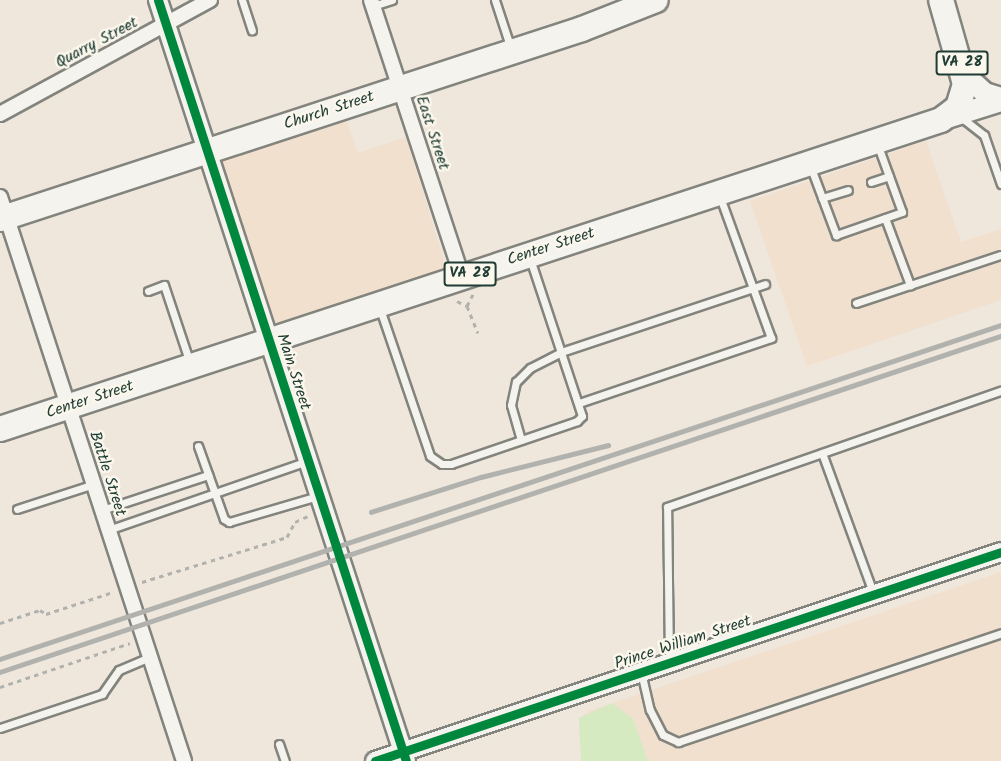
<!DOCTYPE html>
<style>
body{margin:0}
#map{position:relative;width:1001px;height:761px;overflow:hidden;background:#efe6dc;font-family:Kalam,sans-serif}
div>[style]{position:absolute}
.built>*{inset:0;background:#f2e0cf}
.green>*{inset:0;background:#d5eac1}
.path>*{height:3px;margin-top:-1.5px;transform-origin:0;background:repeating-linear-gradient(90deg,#b1b2ae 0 4.5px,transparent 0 9px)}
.roads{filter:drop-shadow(2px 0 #82847d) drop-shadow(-2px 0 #82847d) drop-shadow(0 2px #82847d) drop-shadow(0 -2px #82847d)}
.service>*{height:7px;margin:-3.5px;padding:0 3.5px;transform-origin:3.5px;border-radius:3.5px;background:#f5f3ee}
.minor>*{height:14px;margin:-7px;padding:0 7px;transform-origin:7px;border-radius:7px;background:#f5f3ee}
.tertiary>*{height:18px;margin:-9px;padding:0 9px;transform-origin:9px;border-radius:9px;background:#f5f3ee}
.secondary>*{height:20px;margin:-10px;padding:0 10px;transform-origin:10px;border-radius:10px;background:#f5f3ee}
.trunk>*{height:24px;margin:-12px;padding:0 12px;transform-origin:12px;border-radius:12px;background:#f5f3ee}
.rail>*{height:4.5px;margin:-2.25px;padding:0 2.25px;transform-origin:2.25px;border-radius:2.25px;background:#b1b2ae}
.cycleway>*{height:9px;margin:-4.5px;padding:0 4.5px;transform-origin:4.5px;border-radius:4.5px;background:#00873e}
span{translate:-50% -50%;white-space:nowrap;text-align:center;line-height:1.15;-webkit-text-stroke:5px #fbf7ec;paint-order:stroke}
.shield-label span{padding:2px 4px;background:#fbf7ec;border:2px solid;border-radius:4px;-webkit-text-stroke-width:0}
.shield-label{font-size:15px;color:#1f3d34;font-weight:700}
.street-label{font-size:16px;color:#1f3d34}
</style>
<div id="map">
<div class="built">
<i style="clip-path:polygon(344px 114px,358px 153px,406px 137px,447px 270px,281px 325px,269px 319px,217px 168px,222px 154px)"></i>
<i style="clip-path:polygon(926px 141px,961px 242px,1001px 229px,1001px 300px,807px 366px,750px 201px)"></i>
<i style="clip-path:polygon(1001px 572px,1001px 761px,581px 761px,579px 718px,589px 711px)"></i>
</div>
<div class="green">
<i style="clip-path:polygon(612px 703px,633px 719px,648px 761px,581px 761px,579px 718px)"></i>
</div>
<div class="path">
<i style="left:457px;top:301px;width:11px;rotate:27deg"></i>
<i style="left:467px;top:306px;width:29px;rotate:68deg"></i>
<i style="left:467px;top:306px;width:13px;rotate:-63deg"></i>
<i style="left:142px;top:582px;width:152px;rotate:-17.2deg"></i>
<i style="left:287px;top:537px;width:17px;rotate:-62deg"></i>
<i style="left:295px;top:522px;width:17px;rotate:-25deg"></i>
<i style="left:0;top:623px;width:42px;rotate:-18deg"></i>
<i style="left:40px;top:610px;width:7px;rotate:34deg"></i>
<i style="left:46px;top:614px;width:71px;rotate:-18.2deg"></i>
<i style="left:0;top:687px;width:137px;rotate:-18.7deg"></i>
</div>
<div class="roads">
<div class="service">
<i style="left:242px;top:0;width:32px;rotate:72deg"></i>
<i style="left:495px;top:0;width:52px;rotate:71.9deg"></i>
<i style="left:373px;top:6px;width:20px;rotate:-18deg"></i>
<i style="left:962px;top:118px;width:28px;rotate:38deg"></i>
<i style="left:984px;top:135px;width:52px;rotate:70.9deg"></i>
<i style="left:811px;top:168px;width:72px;rotate:69.5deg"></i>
<i style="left:836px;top:235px;width:70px;rotate:-19.2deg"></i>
<i style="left:902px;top:212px;width:70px;rotate:-110deg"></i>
<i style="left:871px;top:182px;width:19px;rotate:-18deg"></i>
<i style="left:822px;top:198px;width:27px;rotate:-17deg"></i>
<i style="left:885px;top:218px;width:72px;rotate:69.5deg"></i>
<i style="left:148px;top:291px;width:17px;rotate:-21deg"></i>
<i style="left:164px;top:285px;width:82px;rotate:71.6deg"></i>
<i style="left:856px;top:303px;width:152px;rotate:-18.4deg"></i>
<i style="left:380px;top:309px;width:155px;rotate:71.2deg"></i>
<i style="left:430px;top:456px;width:14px;rotate:34deg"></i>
<i style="left:442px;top:464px;width:9px"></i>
<i style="left:451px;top:464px;width:133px;rotate:-18.8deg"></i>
<i style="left:577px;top:421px;width:7px;rotate:-45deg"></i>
<i style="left:582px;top:416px;width:165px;rotate:-108.3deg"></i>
<i style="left:579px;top:403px;width:203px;rotate:-18.7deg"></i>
<i style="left:771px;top:338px;width:150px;rotate:-109.9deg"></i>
<i style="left:521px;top:440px;width:36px;rotate:-106deg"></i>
<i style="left:511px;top:405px;width:24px;rotate:-78deg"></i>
<i style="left:516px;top:382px;width:20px;rotate:-45deg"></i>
<i style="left:530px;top:368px;width:35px;rotate:-27deg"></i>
<i style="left:561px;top:352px;width:215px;rotate:-18.4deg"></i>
<i style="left:198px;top:446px;width:77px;rotate:70.4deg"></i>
<i style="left:224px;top:519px;width:6px;rotate:31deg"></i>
<i style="left:229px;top:522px;width:93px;rotate:-16.3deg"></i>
<i style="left:822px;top:453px;width:151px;rotate:69.9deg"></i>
<i style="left:17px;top:509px;width:81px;rotate:-18deg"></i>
<i style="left:102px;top:510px;width:112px;rotate:-18.3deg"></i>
<i style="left:108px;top:530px;width:211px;rotate:-19.1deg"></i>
<i style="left:669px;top:661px;width:154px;rotate:-90.7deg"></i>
<i style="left:667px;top:507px;width:354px;rotate:-19.2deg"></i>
<i style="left:641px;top:672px;width:39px;rotate:77deg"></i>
<i style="left:650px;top:710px;width:28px;rotate:63deg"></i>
<i style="left:663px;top:735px;width:17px;rotate:25deg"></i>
<i style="left:678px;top:742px;width:341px;rotate:-18.6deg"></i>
<i style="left:0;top:728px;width:108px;rotate:-18.4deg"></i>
<i style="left:102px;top:694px;width:29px;rotate:-55deg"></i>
<i style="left:119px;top:670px;width:34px;rotate:-23deg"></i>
<i style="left:279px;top:744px;width:18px;rotate:71deg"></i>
</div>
<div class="minor">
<i style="left:371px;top:0;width:292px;rotate:71.8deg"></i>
<i style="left:0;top:114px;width:239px;rotate:-28.5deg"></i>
<i style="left:0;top:197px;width:593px;rotate:71.93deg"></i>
</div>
<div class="tertiary">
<i style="left:158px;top:0;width:800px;rotate:71.95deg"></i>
<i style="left:375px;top:761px;width:660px;rotate:-18.46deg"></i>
</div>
<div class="secondary">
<i style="left:965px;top:75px;width:27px;rotate:42deg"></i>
<i style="left:985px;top:93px;width:17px;rotate:17deg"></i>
<i style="left:944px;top:119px;width:60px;rotate:-17.5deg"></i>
</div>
<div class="trunk">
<i style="left:0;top:219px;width:612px;rotate:-18.08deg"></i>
<i style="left:582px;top:29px;width:79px;rotate:-21.4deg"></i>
<i style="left:0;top:429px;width:990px;rotate:-18.18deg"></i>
<i style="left:941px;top:120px;width:21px;rotate:-37deg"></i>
<i style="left:958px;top:107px;width:24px;rotate:-73deg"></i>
<i style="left:965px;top:84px;width:87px;rotate:-105.9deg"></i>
</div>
</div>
<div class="rail">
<i style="left:371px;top:512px;width:115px;rotate:-17.7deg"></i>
<i style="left:481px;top:477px;width:131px;rotate:-14.1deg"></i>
<i style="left:0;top:659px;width:1055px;rotate:-18.45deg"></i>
<i style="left:0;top:672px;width:1056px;rotate:-18.56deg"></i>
</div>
<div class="cycleway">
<i style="left:158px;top:0;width:800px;rotate:71.95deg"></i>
<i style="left:375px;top:761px;width:660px;rotate:-18.46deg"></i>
</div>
<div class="shield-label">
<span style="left:962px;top:63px">VA 28</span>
<span style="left:470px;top:274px">VA 28</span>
</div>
<div class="street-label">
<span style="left:97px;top:43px;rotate:-28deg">Quarry Street</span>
<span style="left:329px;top:111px;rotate:-18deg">Church Street</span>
<span style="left:432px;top:133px;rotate:72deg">East Street</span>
<span style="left:551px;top:247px;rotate:-18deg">Center Street</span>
<span style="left:293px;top:372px;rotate:72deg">Main Street</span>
<span style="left:90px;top:400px;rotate:-18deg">Center Street</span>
<span style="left:107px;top:474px;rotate:72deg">Battle Street</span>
<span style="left:683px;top:643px;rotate:-18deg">Prince William Street</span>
</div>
</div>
